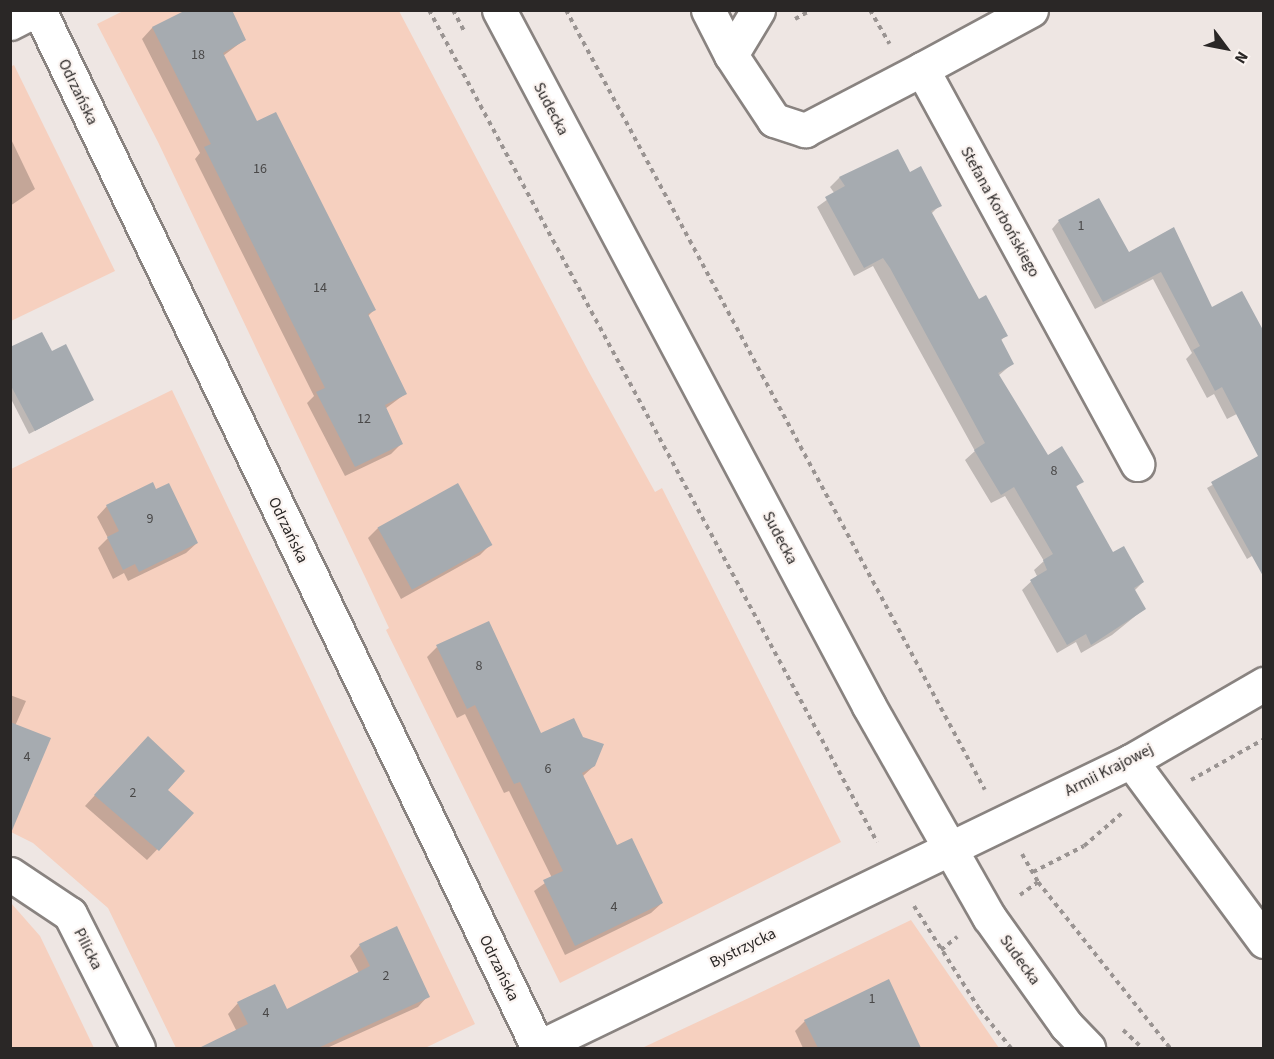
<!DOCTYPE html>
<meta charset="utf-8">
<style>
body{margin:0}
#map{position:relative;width:1274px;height:1059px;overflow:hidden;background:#eee6e3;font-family:"Source Sans 3",sans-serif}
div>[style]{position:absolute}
.green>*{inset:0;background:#f6d0bf}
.shadow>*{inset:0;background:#0003}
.building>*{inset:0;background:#a6abb0;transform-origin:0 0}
.path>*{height:4px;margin-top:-2px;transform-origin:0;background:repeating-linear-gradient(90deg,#9a9492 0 4.5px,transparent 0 9px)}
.roads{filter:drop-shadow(2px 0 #898380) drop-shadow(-2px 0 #898380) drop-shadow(0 2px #898380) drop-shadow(0 -2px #898380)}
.minor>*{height:33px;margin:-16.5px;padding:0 16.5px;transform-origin:16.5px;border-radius:16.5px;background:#fff}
span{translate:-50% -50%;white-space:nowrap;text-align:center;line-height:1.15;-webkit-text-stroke:4.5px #fbf4f1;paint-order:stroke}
.number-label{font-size:14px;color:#494848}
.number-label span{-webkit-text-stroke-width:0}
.street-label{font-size:16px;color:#2a2726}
.frame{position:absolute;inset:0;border:12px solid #2a2726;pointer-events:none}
.north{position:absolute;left:1196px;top:18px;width:60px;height:60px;-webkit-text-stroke:4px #fbf4f1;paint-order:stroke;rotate:122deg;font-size:16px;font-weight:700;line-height:24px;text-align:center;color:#2a2726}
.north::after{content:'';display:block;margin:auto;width:21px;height:27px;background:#2a2726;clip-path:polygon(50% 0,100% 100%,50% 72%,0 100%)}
</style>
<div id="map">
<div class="green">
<i style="clip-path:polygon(125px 10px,399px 11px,589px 372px,655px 492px,662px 488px,841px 842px,560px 983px,386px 630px,389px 628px,367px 581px,158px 142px,97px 24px)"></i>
<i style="clip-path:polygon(14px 65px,115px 271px,11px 321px,10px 67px)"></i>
<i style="clip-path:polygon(172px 390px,475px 1024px,425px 1048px,176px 1048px,108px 908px,33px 843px,11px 832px,11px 469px)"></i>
<i style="clip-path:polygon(11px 903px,40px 936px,94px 1048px,11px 1048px)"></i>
<i style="clip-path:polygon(911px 920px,999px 1048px,642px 1048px,751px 997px)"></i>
</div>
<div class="shadow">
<i style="clip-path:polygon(190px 10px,244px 40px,223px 56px,256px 123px,374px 310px,368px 316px,405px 394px,385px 409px,401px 444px,391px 454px,345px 476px,307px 403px,314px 396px,195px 159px,200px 153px,142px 39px,152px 28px)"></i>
<i style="clip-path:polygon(10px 137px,35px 189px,10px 206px)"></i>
<i style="clip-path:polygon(897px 151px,910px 174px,940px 205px,931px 214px,978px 301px,1006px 336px,1000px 341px,1012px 364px,998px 376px,1048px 457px,1082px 481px,1075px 488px,1113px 554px,1143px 582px,1134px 591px,1144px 609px,1112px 635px,1081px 653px,1076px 642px,1057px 653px,1022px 590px,1037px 576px,1034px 570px,1044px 561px,1005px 496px,991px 503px,965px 460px,975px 451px,873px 266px,854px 276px,817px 207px,835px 194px,830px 187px,839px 178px)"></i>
<i style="clip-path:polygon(1059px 221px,1128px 254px,1173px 229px,1212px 309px,1241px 293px,1264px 334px,1264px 400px,1227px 419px,1214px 394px,1207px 398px,1186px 359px,1192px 353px,1153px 279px,1095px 309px,1052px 229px)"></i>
<i style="clip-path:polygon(10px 349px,52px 353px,93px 400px,29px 434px,10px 397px)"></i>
<i style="clip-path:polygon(1264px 455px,1264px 549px,1247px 559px,1207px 488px)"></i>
<i style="clip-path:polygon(107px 506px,197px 543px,186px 553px,128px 581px,124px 573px,113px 579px,98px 548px,108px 538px,97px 517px)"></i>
<i style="clip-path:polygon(378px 528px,490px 545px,480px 555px,401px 599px,368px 538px)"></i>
<i style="clip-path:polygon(437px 647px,540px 735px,594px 766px,583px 776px,616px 847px,662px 903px,651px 913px,565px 955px,534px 891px,552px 878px,509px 791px,504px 793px,465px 714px,457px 718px,427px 657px)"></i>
<i style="clip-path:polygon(10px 695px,26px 701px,15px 726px,10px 791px)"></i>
<i style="clip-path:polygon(138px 748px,166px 791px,192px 813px,147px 860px,85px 806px)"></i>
<i style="clip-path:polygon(360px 945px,428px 996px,418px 1007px,327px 1048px,206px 1048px,237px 1032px,228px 1014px,238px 1003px,286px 1011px,359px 973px,350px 956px)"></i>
<i style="clip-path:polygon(888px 981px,920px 1048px,803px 1048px,795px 1031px,805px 1021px)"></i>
</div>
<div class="building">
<i style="clip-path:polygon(186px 10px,232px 10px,246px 40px,223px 53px,257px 121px,276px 112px,376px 310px,368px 314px,407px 394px,385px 405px,403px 444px,355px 467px,316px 392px,325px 388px,204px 147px,211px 144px,152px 27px)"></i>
<i style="clip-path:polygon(898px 149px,910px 172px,921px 166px,942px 206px,931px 211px,979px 299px,986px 295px,1008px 336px,1001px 339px,1014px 364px,998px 373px,1048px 455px,1062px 446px,1084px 482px,1076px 486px,1113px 552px,1124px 546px,1144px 582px,1134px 588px,1146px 609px,1091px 645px,1086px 634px,1067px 645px,1030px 580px,1047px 570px,1043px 560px,1053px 554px,1014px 487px,1001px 495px,974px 450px,985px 443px,890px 268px,883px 258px,864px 268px,825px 197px,845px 186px,839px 177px)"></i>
<i style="clip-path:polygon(1099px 198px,1129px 252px,1174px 227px,1212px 307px,1242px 291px,1263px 330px,1263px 576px,1211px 482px,1258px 456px,1222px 387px,1215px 391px,1204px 370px,1193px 350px,1200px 346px,1161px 272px,1103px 302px,1058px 220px)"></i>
<i style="clip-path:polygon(42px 332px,52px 351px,66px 344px,94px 400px,35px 431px,10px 384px,10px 347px)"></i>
<i style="clip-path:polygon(153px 482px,156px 489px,169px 483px,198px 543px,139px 572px,135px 564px,123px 570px,107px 537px,119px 531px,106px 505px)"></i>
<i style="left:458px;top:483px;width:71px;height:92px;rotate:61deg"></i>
<i style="clip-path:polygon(489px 621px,541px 733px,574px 718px,583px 737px,604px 744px,595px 766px,582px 773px,617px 845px,632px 838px,663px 903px,575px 946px,543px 880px,563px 871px,520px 782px,514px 784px,475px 705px,467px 709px,436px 645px)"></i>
<i style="clip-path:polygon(10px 722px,51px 738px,11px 833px,10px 833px)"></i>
<i style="clip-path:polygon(148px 736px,185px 771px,168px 790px,194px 813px,159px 851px,94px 795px)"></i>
<i style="clip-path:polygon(397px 926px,430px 997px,318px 1048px,199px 1048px,248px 1024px,237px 1002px,275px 984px,287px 1009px,370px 966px,359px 944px)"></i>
<i style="clip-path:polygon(889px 979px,921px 1048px,818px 1048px,804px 1020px)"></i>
</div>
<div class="path">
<i style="left:429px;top:10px;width:945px;rotate:61.7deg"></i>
<i style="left:453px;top:10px;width:24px;rotate:62deg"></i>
<i style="left:566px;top:10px;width:885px;rotate:61.76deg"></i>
<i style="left:870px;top:10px;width:39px;rotate:60deg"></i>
<i style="left:795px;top:19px;width:18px;rotate:-29deg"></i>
<i style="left:1191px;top:780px;width:84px;rotate:-29.3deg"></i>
<i style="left:1022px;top:854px;width:32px;rotate:60deg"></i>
<i style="left:1038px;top:882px;width:212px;rotate:51.5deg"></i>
<i style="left:1033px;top:872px;width:57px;rotate:-27deg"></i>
<i style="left:1084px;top:846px;width:50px;rotate:-41deg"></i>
<i style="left:1020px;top:895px;width:22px;rotate:-36deg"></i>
<i style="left:914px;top:906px;width:123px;rotate:57.6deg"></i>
<i style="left:980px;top:1010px;width:49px;rotate:50.8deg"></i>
<i style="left:941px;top:950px;width:21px;rotate:-39deg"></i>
<i style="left:1123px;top:1030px;width:26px;rotate:43deg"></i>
</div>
<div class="roads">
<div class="minor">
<i style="left:39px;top:10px;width:1152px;rotate:64.32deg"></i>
<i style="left:499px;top:10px;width:788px;rotate:62deg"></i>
<i style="left:869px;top:706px;width:243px;rotate:60.4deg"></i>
<i style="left:989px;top:917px;width:133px;rotate:54.5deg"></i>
<i style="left:1066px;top:1025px;width:32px;rotate:46deg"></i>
<i style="left:708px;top:10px;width:51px;rotate:62.9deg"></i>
<i style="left:758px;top:10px;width:52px;rotate:121deg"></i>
<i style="left:731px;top:55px;width:78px;rotate:56.5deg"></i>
<i style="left:774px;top:120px;width:33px;rotate:18deg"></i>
<i style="left:805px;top:130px;width:132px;rotate:-27.5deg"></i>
<i style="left:1031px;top:10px;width:124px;rotate:151.6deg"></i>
<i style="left:922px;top:69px;width:450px;rotate:61.4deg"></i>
<i style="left:10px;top:23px;width:29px;rotate:-27deg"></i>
<i style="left:1131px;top:761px;width:224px;rotate:53.5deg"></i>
<i style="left:10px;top:874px;width:72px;rotate:33.7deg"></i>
<i style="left:70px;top:914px;width:150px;rotate:63.1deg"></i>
<i style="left:537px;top:1048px;width:660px;rotate:-25.79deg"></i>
<i style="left:1131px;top:761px;width:154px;rotate:-30.1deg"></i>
</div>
</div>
<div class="number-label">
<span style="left:198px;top:55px">18</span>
<span style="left:260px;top:169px">16</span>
<span style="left:1081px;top:226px">1</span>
<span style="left:320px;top:288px">14</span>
<span style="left:364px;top:419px">12</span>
<span style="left:1054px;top:471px">8</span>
<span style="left:150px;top:519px">9</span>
<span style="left:479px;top:666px">8</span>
<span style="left:27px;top:757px">4</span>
<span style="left:548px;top:769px">6</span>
<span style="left:133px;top:793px">2</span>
<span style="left:614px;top:907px">4</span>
<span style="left:386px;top:976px">2</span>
<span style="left:872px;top:999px">1</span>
<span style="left:266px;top:1013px">4</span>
</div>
<div class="street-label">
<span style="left:78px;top:92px;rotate:64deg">Odrzańska</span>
<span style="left:551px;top:109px;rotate:62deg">Sudecka</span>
<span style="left:1000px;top:212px;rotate:61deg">Stefana Korbońskiego</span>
<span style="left:288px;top:530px;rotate:64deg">Odrzańska</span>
<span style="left:780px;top:538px;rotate:62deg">Sudecka</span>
<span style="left:1109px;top:770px;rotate:-27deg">Armii Krajowej</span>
<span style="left:743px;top:948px;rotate:-26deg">Bystrzycka</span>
<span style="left:88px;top:949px;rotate:63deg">Pilicka</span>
<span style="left:1020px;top:960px;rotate:54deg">Sudecka</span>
<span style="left:499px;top:968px;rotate:64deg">Odrzańska</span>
</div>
<div class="frame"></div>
<div class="north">N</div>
</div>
